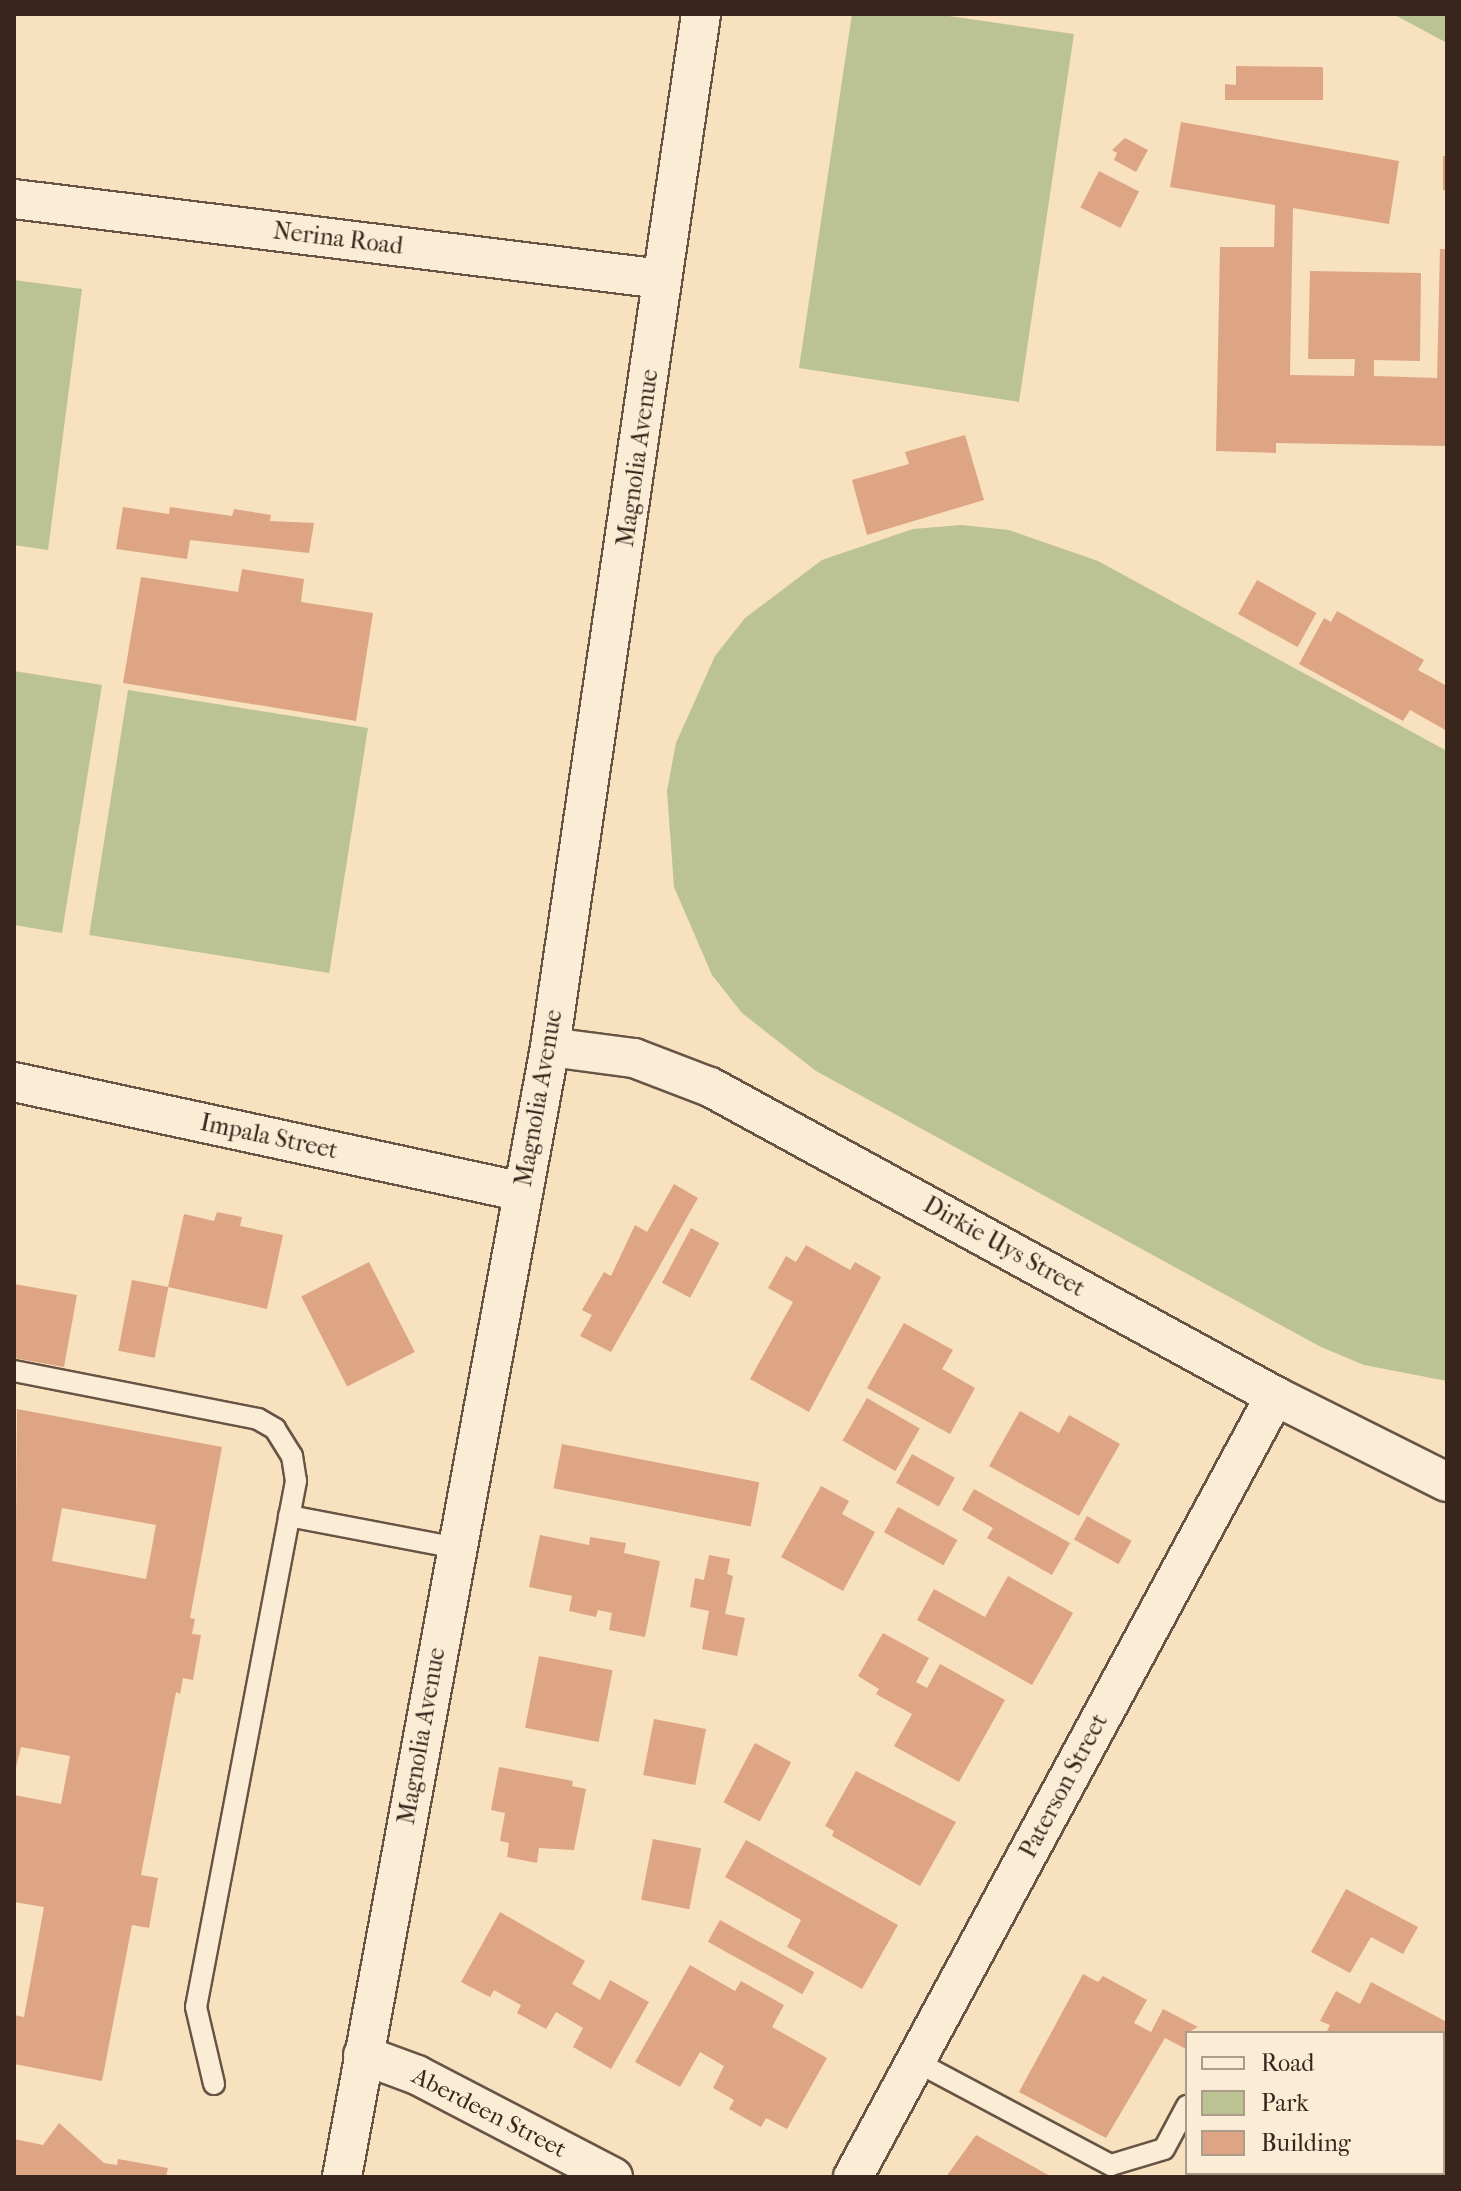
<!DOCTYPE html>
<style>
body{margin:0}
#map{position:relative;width:1461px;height:2191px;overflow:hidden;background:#f7e1bf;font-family:"IM FELL French Canon",serif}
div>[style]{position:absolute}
.green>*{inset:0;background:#bcc392;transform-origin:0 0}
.building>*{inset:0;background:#dea584;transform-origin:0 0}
.roads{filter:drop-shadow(2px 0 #685445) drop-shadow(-2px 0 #685445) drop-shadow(0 2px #685445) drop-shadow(0 -2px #685445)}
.service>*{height:20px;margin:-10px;padding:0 10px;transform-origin:10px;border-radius:10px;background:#faecd5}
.minor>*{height:38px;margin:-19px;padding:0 19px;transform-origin:19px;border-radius:19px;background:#faecd5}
span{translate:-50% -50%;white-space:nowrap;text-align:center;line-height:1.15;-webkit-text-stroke:6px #faecd5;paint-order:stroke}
.street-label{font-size:24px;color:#39251c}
.frame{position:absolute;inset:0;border:16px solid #39251c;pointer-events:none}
.legend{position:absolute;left:1185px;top:2031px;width:260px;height:144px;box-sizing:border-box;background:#faecd5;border:2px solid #ad9c8b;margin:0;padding:10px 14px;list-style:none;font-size:24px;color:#39251c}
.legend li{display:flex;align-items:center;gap:16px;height:40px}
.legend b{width:40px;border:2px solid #ad9c8b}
</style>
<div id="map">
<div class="green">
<i style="clip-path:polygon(852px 14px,935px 14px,1074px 34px,1019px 402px,799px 368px)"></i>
<i style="clip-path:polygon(1393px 14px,1447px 14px,1447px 43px)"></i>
<i style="clip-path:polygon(14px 280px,82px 289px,48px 550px,14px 545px)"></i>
<i style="clip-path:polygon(961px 525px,1009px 530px,1098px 561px,1447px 751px,1447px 1381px,1364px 1365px,1321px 1347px,816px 1071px,742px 1013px,712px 975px,674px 887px,667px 791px,676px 743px,715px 656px,745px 618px,822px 560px,913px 529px)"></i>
<i style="clip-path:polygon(14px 671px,102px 685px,62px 933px,14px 925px)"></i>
<i style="left:128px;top:690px;width:243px;height:248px;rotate:9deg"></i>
</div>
<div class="building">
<i style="clip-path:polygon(1236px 66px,1323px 67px,1323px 100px,1225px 100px,1225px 84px,1236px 85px)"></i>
<i style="clip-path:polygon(1181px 122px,1399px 161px,1389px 224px,1293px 208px,1290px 375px,1354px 376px,1355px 359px,1308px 359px,1310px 271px,1421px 273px,1420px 361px,1374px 360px,1374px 376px,1437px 378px,1440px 249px,1447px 249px,1447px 446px,1276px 443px,1276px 453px,1216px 451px,1220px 247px,1274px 247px,1275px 205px,1170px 187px)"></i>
<i style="clip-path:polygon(1125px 138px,1148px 150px,1136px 172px,1114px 160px,1117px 153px,1112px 150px)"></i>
<i style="left:1443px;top:156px;width:4px;height:34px"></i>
<i style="left:1099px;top:171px;width:45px;height:41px;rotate:27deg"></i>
<i style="clip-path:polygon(965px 435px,984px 500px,867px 535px,852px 480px,909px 464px,905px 452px)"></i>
<i style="clip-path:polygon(123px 507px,169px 514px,170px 507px,232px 516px,234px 509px,271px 515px,270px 521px,314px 523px,309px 553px,190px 540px,187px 559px,116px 549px)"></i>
<i style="clip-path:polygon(242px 569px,304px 579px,301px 602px,373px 613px,356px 721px,123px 683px,141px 577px,238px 592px)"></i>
<i style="left:1257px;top:580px;width:68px;height:39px;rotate:29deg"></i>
<i style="clip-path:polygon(1337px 611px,1424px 660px,1418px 670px,1447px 686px,1447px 731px,1410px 710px,1403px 721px,1299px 664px,1324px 618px,1331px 622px)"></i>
<i style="clip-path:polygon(674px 1184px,698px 1198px,611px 1352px,580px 1336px,592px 1315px,582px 1310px,604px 1272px,611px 1276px,635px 1225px,647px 1232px)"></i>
<i style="clip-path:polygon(217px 1212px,242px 1217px,240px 1226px,283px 1235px,267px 1309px,168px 1287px,184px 1214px,214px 1221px)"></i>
<i style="left:691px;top:1228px;width:32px;height:62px;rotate:28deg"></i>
<i style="clip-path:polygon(806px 1245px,850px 1270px,855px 1262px,881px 1277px,809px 1412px,750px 1379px,793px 1302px,768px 1288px,786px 1256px,796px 1262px)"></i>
<i style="left:369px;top:1262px;width:101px;height:76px;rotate:63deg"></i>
<i style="left:132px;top:1280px;width:37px;height:72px;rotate:11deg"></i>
<i style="clip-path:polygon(14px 1284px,77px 1295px,64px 1367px,14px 1358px)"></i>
<i style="clip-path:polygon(904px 1323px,953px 1350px,942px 1369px,975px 1388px,950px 1434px,867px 1388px)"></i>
<i style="left:867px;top:1398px;width:61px;height:49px;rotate:30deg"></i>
<i style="clip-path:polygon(evenodd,17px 1409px,222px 1447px,190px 1618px,195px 1619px,192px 1634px,201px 1635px,193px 1680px,183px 1678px,180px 1694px,176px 1692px,141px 1875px,158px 1878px,149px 1928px,132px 1925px,102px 2081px,14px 2064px,14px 2015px,24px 2017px,44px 1907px,14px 1902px,14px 1795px,61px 1804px,70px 1756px,21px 1747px,14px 1775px,17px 1409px,62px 1508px,156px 1525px,146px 1579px,52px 1561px,62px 1508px)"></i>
<i style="clip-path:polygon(1020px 1411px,1059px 1433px,1069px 1415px,1120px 1444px,1079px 1516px,989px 1466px)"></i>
<i style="left:562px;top:1444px;width:201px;height:45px;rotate:11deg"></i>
<i style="left:912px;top:1454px;width:49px;height:33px;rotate:29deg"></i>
<i style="clip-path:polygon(821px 1486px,849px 1501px,842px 1514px,875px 1532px,843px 1591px,781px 1557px)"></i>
<i style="clip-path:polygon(974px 1489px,1070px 1543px,1052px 1575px,987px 1538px,993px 1528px,962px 1510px)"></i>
<i style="left:898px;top:1507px;width:68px;height:29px;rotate:29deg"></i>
<i style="left:1087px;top:1516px;width:51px;height:27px;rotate:29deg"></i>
<i style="clip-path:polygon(540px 1535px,589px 1545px,590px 1537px,626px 1543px,624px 1553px,660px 1561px,645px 1637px,609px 1630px,612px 1613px,598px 1610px,596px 1617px,569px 1611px,572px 1596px,529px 1587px)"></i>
<i style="clip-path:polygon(709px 1555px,730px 1559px,727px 1574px,733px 1576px,725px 1614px,745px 1618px,737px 1656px,702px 1649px,709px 1611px,690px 1607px,695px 1578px,704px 1580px)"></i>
<i style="clip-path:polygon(1008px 1576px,1073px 1613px,1032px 1685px,917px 1620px,934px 1589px,985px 1617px)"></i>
<i style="clip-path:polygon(883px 1633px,929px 1658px,916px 1682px,927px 1688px,940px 1664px,1005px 1700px,959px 1782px,894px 1746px,912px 1714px,876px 1694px,879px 1689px,858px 1676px)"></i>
<i style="left:539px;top:1656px;width:75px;height:73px;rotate:11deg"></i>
<i style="left:654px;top:1719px;width:53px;height:57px;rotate:11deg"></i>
<i style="left:755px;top:1743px;width:41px;height:67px;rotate:28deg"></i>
<i style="clip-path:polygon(499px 1767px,573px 1781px,572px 1786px,586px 1789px,574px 1850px,539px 1848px,537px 1863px,507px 1857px,509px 1843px,500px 1841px,505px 1813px,491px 1810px)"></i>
<i style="clip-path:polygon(856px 1771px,956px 1822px,920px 1886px,832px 1836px,834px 1831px,825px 1826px)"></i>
<i style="left:653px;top:1839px;width:49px;height:62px;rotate:11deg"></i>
<i style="clip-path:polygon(746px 1840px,898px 1925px,862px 1989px,787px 1947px,801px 1920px,725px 1877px)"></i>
<i style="clip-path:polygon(1346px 1889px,1418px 1927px,1403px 1954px,1371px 1937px,1350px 1973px,1311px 1952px)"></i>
<i style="clip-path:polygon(500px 1912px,585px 1961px,572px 1984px,600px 2000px,610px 1980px,649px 2002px,611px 2069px,573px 2047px,583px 2028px,556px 2012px,546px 2029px,517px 2013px,521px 2005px,494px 1990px,490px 1997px,461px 1982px)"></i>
<i style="left:720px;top:1920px;width:108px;height:25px;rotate:29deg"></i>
<i style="clip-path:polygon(690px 1965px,735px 1991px,741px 1981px,784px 2005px,772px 2027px,827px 2058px,787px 2129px,766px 2118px,761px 2127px,729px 2109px,734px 2100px,713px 2088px,724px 2066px,700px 2052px,680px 2087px,635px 2062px)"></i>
<i style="clip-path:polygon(1083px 1974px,1098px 1982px,1103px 1976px,1147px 2000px,1134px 2023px,1151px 2032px,1163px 2009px,1198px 2027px,1187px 2033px,1186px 2049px,1165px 2038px,1106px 2138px,1019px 2092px)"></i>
<i style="clip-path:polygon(1371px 1982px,1447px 2022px,1447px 2104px,1443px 2033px,1326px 2033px,1330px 2025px,1320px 2021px,1336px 1991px,1360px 2004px)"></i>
<i style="clip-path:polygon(59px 2123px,104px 2163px,117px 2165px,118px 2159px,168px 2168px,166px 2177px,14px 2177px,14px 2139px,43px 2145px)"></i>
<i style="clip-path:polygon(976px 2135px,1052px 2177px,946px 2177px)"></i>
<i style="left:1263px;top:2173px;width:141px;height:4px"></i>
</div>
<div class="roads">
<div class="service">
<i style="left:14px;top:1371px;width:249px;rotate:11.1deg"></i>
<i style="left:258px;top:1419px;width:20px;rotate:30deg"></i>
<i style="left:275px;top:1429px;width:32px;rotate:58deg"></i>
<i style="left:292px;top:1456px;width:25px;rotate:81deg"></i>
<i style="left:296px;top:1481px;width:535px;rotate:100.76deg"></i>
<i style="left:196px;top:2007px;width:79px;rotate:76.8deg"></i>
<i style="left:289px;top:1516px;width:171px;rotate:10.8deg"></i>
<i style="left:915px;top:2061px;width:222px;rotate:28deg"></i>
<i style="left:1111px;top:2165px;width:55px;rotate:-16.8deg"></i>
<i style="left:1164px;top:2149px;width:49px;rotate:-61.9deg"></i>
</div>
<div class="minor">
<i style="left:14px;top:199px;width:653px;rotate:7.04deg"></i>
<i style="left:550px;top:1047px;width:85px;rotate:7.5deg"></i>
<i style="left:634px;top:1058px;width:81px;rotate:20.9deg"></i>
<i style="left:710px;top:1087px;width:644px;rotate:28.67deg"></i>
<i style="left:1275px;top:1396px;width:192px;rotate:26.6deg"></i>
<i style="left:14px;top:1082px;width:521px;rotate:12.19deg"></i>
<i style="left:363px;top:2055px;width:58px;rotate:20.3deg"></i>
<i style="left:417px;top:2075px;width:221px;rotate:27.5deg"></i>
<i style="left:342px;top:2177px;width:1149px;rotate:-79.57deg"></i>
<i style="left:550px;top:1047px;width:1044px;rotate:-81.68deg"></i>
<i style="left:853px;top:2177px;width:888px;rotate:-61.62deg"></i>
</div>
</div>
<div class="street-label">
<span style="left:338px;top:239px;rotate:7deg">Nerina Road</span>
<span style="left:638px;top:458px;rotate:-82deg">Magnolia Avenue</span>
<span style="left:539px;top:1098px;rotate:-80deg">Magnolia Avenue</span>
<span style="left:269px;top:1137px;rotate:12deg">Impala Street</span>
<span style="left:1004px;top:1247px;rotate:29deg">Dirkie Uys Street</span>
<span style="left:422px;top:1736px;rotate:-80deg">Magnolia Avenue</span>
<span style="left:1064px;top:1786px;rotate:-62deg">Paterson Street</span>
<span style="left:489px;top:2113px;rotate:27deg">Aberdeen Street</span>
</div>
<div class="frame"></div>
<ul class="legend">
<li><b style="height:10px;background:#faecd5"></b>Road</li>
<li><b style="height:22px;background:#bcc392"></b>Park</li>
<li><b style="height:22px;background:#dea584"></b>Building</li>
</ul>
</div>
